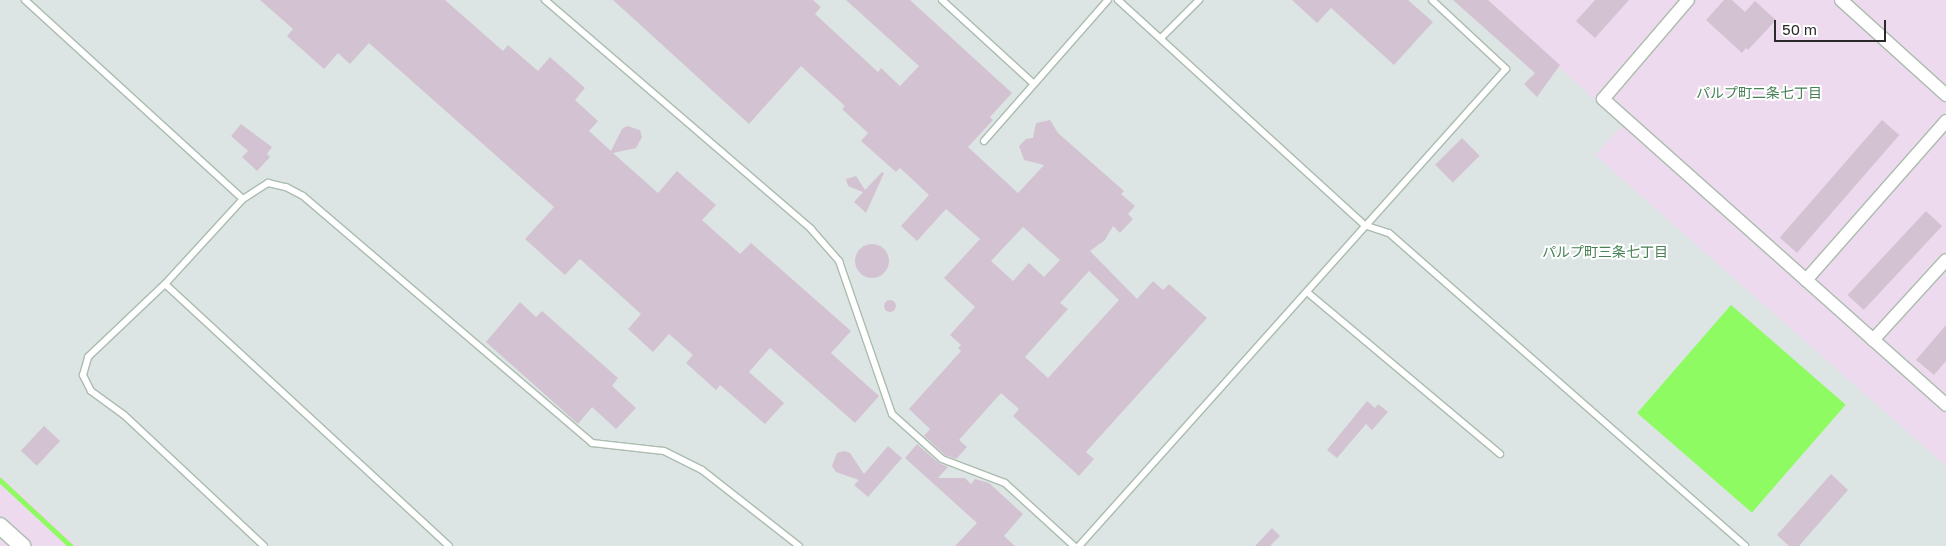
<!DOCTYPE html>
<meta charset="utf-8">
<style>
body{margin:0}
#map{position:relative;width:1946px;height:546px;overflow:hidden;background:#eedaee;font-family:"Golos Text","Noto Sans JP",sans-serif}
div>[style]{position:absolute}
.industrial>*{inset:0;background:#dce5e3}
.water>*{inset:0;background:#8ffb62;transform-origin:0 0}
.stream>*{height:4.5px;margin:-2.25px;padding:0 2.25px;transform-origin:2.25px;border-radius:2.25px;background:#8ffb62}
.building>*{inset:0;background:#d3c3d2;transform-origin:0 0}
.round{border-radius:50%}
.roads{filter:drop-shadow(1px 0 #abbcaf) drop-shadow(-1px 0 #abbcaf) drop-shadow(0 1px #abbcaf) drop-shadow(0 -1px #abbcaf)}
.service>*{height:6px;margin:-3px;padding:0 3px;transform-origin:3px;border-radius:3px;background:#fff}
.minor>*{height:12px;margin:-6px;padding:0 6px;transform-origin:6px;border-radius:6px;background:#fff}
.tertiary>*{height:16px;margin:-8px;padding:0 8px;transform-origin:8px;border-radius:8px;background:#fff}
span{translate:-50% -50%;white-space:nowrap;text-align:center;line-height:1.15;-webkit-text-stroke:4px #fff;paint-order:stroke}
.neighbourhood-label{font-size:14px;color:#468055}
.scale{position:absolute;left:1774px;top:20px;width:112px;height:22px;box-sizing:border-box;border:2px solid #2a2a2a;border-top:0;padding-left:6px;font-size:15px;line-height:18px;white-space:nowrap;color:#2a2a2a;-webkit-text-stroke:4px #fff;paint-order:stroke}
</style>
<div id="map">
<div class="industrial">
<i style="clip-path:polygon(0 0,1484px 0,1623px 125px,1595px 155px,1946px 466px,1946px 546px,79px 546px,0 475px)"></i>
</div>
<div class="water">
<i style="left:1731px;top:305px;width:152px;height:143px;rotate:41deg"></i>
</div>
<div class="stream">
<i style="left:0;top:480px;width:97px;rotate:42.9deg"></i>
</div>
<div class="building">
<i style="clip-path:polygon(260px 0,445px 0,503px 51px,508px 45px,538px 71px,550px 57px,585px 88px,575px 100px,598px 121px,589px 131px,611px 151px,622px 129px,627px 126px,640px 130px,642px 137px,636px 148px,613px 153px,658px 193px,677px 171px,716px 205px,702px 220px,740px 254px,751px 243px,851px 331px,831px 353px,879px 396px,855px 423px,770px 348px,749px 372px,784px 403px,765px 424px,720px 385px,716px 390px,686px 363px,693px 355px,669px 334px,653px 352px,628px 329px,641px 314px,580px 259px,565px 275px,525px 239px,554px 207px,369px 43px,350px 64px,338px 53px,324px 69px,287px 36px,293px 29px)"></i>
<i style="clip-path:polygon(evenodd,613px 0,813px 0,821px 7px,815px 14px,878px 72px,881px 68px,900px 86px,919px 66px,846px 0,910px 0,1012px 93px,990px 117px,993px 120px,968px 147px,1018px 193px,1044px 165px,1024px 160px,1019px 146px,1026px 139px,1033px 138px,1036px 123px,1050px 120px,1058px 133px,1124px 191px,1121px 194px,1135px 206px,1128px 214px,1133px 219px,1120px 233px,1113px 226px,1105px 240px,1090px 251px,1137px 299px,1153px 281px,1163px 290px,1169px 284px,1207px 318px,1086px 452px,1094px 459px,1079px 476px,1013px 416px,1019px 409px,1001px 393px,959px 440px,967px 447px,956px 459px,945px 455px,924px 436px,930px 429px,909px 409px,961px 351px,958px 348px,961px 345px,950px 335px,975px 307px,944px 278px,980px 239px,946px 209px,917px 241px,901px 226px,929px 195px,900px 168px,896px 172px,861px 141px,868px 133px,842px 109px,845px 106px,801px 66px,749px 124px,613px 0,1023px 227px,1060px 260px,1044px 277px,1029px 263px,1013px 281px,991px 261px,1023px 227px,613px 0,1089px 271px,1119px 300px,1048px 378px,1025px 357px,1068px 309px,1060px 303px,1089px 271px)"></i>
<i style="clip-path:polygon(1292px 0,1408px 0,1433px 22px,1394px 65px,1331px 8px,1317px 23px)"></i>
<i style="clip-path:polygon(1453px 0,1488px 0,1560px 65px,1537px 97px,1524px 84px,1535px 73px)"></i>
<i style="clip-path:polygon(1595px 0,1629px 0,1595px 38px,1576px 21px)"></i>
<i style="clip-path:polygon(1724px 0,1732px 0,1745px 12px,1755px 1px,1776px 20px,1748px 50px,1746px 48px,1742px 53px,1706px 20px)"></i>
<i style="left:1882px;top:120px;width:23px;height:156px;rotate:41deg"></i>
<i style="clip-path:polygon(241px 124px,272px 147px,267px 154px,270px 157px,257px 171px,242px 157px,248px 151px,231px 136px)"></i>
<i style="left:1462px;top:138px;width:25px;height:38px;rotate:45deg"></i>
<i style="clip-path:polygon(882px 172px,884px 173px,866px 213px,854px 202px,863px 192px,848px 186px,846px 179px,856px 176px,865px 190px)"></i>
<i style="left:1926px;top:211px;width:22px;height:115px;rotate:43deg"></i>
<i class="round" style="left:855px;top:244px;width:34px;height:34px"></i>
<i class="round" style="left:884px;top:300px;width:12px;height:12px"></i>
<i style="clip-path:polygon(520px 302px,536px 317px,542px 311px,618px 378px,612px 386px,636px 408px,616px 429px,592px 407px,578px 424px,486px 342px)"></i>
<i style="clip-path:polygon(1946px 325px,1946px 361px,1934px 375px,1916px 360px)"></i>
<i style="clip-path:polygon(1367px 401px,1375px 408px,1378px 404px,1388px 412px,1372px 430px,1366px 424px,1337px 458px,1327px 450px)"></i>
<i style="left:44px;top:426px;width:22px;height:34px;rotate:43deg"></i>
<i style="clip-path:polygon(917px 444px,939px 463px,948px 467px,938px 478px,965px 478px,971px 484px,975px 479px,989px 483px,1023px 514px,1004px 536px,1015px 546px,955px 546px,977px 523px,905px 458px)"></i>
<i style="clip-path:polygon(888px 446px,902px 458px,868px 497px,854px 485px,859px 480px,836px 472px,832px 466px,837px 453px,844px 451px,850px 453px,864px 474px)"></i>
<i style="clip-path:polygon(1831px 474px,1848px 490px,1799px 546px,1789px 546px,1777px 535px)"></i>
<i style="clip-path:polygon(1272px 528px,1280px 536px,1270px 546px,1255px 546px)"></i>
</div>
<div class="roads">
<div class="service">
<i style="left:25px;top:0;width:295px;rotate:42.4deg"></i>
<i style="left:545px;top:0;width:351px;rotate:40.7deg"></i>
<i style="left:811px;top:229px;width:43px;rotate:48.8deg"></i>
<i style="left:839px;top:261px;width:162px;rotate:70.9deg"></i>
<i style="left:892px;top:414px;width:67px;rotate:42deg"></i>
<i style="left:942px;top:459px;width:67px;rotate:20.9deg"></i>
<i style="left:1005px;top:483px;width:93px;rotate:42.4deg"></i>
<i style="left:942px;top:0;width:123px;rotate:42.4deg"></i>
<i style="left:1118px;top:0;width:333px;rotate:42.4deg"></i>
<i style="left:1364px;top:225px;width:26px;rotate:18deg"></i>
<i style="left:1389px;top:233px;width:474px;rotate:41.3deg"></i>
<i style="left:1161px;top:38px;width:54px;rotate:-45deg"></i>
<i style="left:984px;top:141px;width:188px;rotate:-48.7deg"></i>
<i style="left:165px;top:284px;width:386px;rotate:42.7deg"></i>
<i style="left:1307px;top:292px;width:252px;rotate:40deg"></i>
<i style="left:264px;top:546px;width:192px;rotate:-136.9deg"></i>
<i style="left:124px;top:415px;width:41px;rotate:-144deg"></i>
<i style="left:91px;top:391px;width:18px;rotate:-117deg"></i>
<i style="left:83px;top:375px;width:19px;rotate:-74deg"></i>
<i style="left:88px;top:357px;width:106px;rotate:-43.5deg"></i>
<i style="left:165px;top:284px;width:115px;rotate:-47.5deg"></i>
<i style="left:243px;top:199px;width:30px;rotate:-33deg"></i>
<i style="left:268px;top:183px;width:18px;rotate:13deg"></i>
<i style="left:286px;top:187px;width:19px;rotate:28deg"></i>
<i style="left:303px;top:196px;width:380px;rotate:40.5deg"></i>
<i style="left:592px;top:443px;width:72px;rotate:6.3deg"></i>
<i style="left:664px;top:451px;width:42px;rotate:26.6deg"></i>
<i style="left:702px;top:470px;width:123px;rotate:38.1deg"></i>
<i style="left:1079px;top:546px;width:640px;rotate:-48.17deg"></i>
<i style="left:1506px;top:69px;width:101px;rotate:-137deg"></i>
</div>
<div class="minor">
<i style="left:1688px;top:0;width:130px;rotate:130.6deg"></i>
<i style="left:1603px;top:99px;width:460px;rotate:41.7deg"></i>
<i style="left:1841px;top:0;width:142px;rotate:42.1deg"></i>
<i style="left:1806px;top:280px;width:212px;rotate:-48.6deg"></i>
<i style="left:1873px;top:340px;width:108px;rotate:-47.6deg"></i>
</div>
<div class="tertiary">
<i style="left:0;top:526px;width:30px;rotate:42deg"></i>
</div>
</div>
<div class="neighbourhood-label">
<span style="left:1759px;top:93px">パルプ町二条七丁目</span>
<span style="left:1605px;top:252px">パルプ町三条七丁目</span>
</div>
<div class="scale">50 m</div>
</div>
